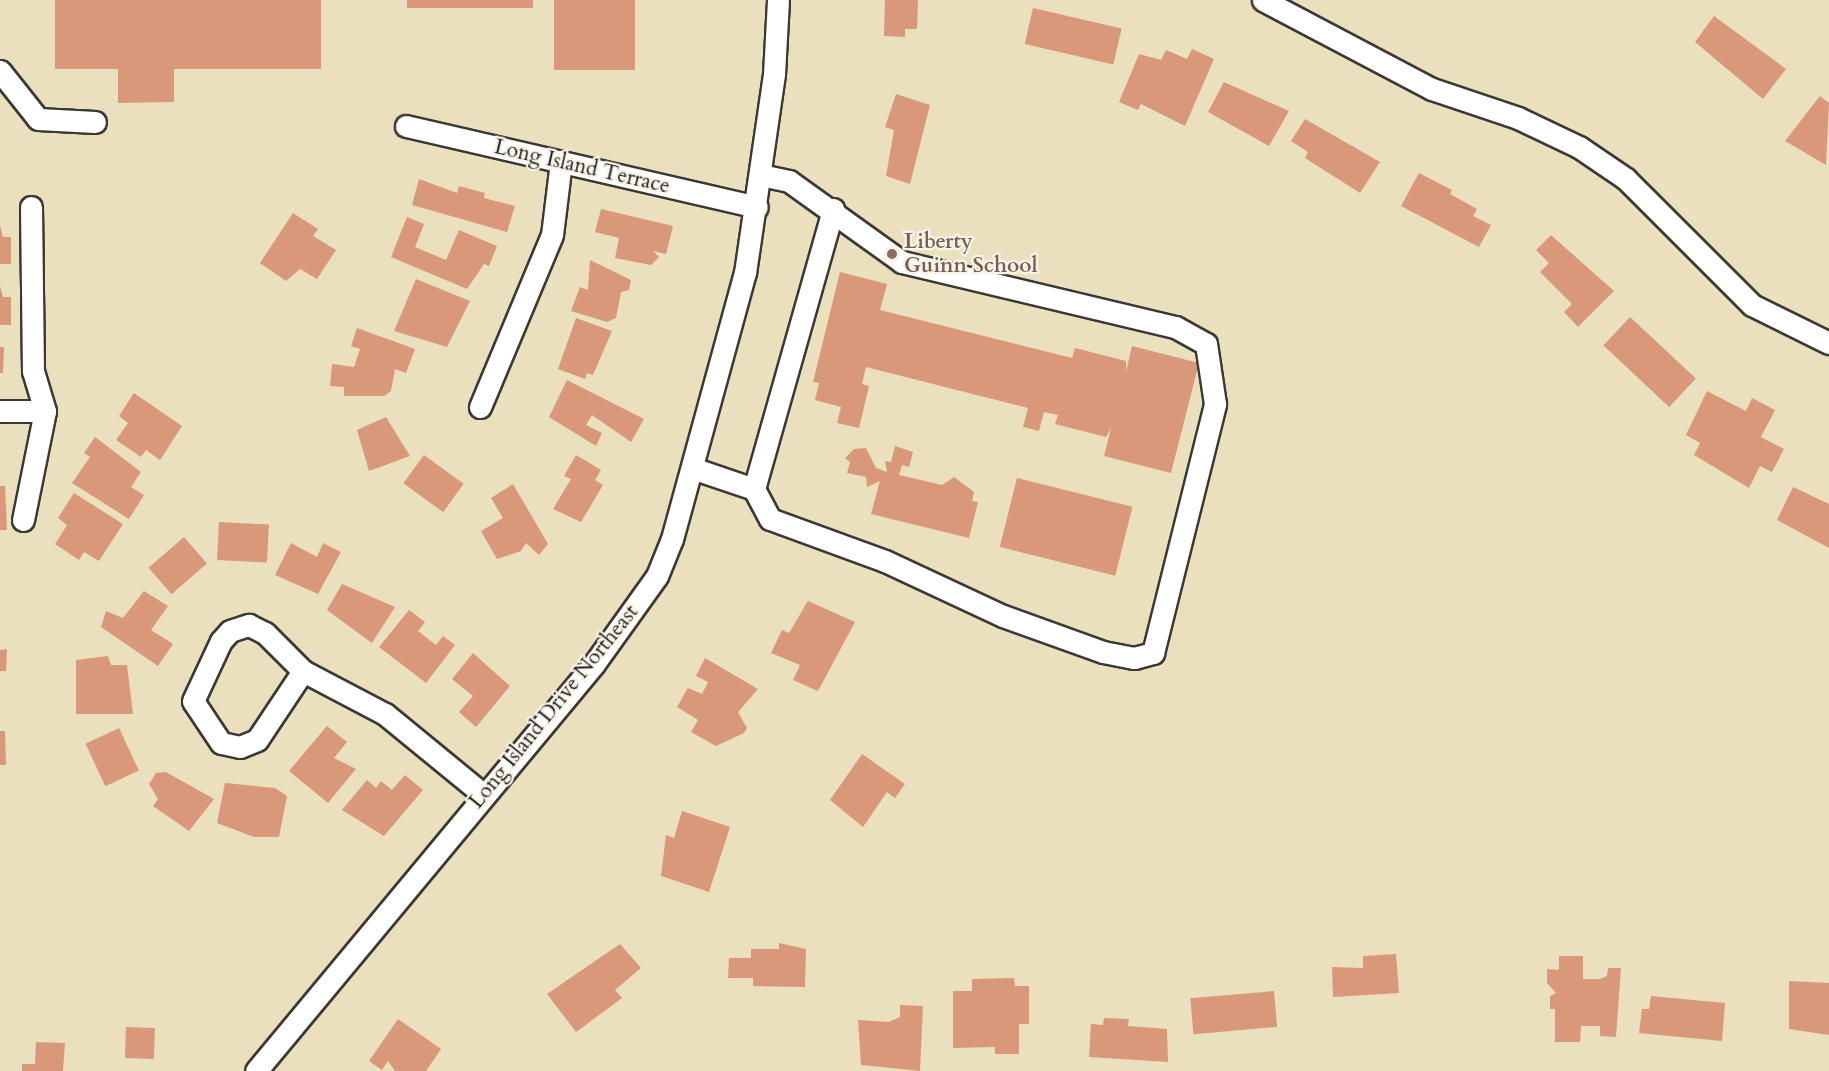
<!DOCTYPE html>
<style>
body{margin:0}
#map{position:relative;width:1829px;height:1071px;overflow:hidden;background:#eae0bd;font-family:Cardo,serif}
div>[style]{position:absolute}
.building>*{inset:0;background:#d89879;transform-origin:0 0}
.roads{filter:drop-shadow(2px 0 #3b3934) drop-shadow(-2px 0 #3b3934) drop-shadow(0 2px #3b3934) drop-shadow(0 -2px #3b3934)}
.minor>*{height:21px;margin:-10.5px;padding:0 10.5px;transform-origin:10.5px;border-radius:10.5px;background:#fff}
.dots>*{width:16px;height:16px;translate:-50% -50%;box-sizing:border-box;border:3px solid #f7f3e8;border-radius:50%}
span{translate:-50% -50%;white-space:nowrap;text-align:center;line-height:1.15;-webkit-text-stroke:4.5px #f7f3e8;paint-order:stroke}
.street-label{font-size:21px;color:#1c1c1c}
.education-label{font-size:21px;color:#785e54;font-weight:700}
.left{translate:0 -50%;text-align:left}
</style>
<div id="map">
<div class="building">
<i style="clip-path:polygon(55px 0,321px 0,321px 69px,174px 69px,174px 102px,118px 103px,118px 69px,55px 69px)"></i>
<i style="left:407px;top:0;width:126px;height:8px"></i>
<i style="left:554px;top:0;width:81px;height:70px"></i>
<i style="clip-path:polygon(885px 0,918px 0,917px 29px,905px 29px,905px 37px,884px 36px)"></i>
<i style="left:1033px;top:8px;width:91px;height:37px;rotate:13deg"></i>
<i style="clip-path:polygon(1714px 16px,1786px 69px,1763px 99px,1695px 42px)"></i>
<i style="clip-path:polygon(1192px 49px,1214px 59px,1185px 126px,1141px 104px,1138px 110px,1119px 102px,1139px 54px,1161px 60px,1166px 50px,1187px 59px)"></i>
<i style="clip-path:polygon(1224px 82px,1289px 111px,1269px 146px,1208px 112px)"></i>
<i style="clip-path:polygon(896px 94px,930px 105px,910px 184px,886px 176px,894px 130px,885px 127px)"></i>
<i style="clip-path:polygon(1820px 96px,1829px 103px,1826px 165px,1785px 141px)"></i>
<i style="clip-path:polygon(1305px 119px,1380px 162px,1360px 193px,1305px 158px,1308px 152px,1291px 141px)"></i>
<i style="clip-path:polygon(1419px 173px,1452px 190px,1450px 194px,1477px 209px,1473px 216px,1491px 225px,1479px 247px,1401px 206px)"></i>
<i style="clip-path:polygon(419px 179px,457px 193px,459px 186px,485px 193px,484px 198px,515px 206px,507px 232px,412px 205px)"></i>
<i style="clip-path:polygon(601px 209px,673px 226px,666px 254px,653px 251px,659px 257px,651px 265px,615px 258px,619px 238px,595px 232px)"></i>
<i style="clip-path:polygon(293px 213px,318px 229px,313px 236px,336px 250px,317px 279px,300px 269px,286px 281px,260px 263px)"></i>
<i style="clip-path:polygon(407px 217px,424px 224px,415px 247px,446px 260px,459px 230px,497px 246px,489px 266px,484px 264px,467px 289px,391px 257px)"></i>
<i style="clip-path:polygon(0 225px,3px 237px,11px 237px,11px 264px,0 264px)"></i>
<i style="clip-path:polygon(1551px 235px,1614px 291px,1578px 327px,1564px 312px,1572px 304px,1540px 272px,1549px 263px,1536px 250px)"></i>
<i style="clip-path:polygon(590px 260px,631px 280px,629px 290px,621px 292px,616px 318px,607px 322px,571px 311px,580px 287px,588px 290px)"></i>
<i style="clip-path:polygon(840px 272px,887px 284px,880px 310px,1072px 358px,1075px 348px,1126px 361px,1126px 372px,1132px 346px,1199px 363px,1171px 473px,1104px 456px,1111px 428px,1106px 437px,1055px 424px,1058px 415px,1044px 412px,1039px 431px,1023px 427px,1028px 408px,866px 367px,862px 384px,869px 386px,859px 428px,837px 423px,841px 407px,815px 400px,819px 383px,813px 382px)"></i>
<i style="clip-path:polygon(416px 279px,470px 301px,447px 347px,394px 331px)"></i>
<i style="clip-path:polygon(0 286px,3px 297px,11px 297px,11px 325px,0 325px)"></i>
<i style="left:1630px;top:317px;width:90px;height:39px;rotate:43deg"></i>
<i style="clip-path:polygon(576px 318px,612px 331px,593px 375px,587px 373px,585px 379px,558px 369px)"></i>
<i style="clip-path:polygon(357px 328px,415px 349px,406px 373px,395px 369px,391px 391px,384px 396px,344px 396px,344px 387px,330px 386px,332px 364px,354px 367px,360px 349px,351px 346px)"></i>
<i style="clip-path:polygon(0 347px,4px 347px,3px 373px,0 373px)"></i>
<i style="clip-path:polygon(567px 380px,644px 419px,631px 442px,592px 415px,586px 425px,602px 433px,596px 446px,549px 417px)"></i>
<i style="clip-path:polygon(1707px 391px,1746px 411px,1752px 398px,1775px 410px,1761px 437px,1784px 449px,1772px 472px,1760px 466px,1749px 488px,1694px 455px,1700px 443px,1686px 435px)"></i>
<i style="clip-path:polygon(134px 393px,182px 426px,160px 460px,146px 450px,141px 457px,116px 440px,128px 423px,119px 416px)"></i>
<i style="clip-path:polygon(386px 417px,410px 456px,369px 471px,357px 430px)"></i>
<i style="clip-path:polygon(95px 437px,141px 472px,131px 487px,144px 495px,129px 519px,72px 483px,90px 457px,84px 453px)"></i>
<i style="clip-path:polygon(895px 446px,913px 452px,909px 467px,902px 465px,899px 475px,942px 485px,954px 477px,974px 492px,972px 501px,978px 502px,969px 538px,871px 514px,880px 481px,867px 487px,866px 477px,847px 473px,850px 462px,845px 458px,854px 449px,866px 448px,876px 468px,887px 472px,885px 461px,891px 462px)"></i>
<i style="left:424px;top:455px;width:49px;height:35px;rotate:36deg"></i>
<i style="clip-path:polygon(576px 455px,601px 470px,595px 480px,603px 485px,581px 522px,553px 509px,571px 479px,564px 476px)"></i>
<i style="left:1017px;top:478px;width:119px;height:71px;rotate:14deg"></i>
<i style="clip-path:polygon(513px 484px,548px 544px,539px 555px,526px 543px,521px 551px,497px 559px,481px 531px,503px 518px,491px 498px)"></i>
<i style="clip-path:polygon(0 486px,5px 486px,7px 530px,0 530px)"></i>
<i style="clip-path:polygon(1793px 487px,1829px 504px,1829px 548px,1777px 520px)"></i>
<i style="clip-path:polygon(74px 493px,123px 524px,99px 561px,84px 552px,79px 560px,55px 544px,67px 525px,58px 518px)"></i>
<i style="left:219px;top:522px;width:50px;height:38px;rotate:3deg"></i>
<i style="left:184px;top:537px;width:35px;height:47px;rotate:49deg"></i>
<i style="clip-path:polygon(291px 543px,317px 557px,323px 543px,341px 552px,318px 594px,275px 575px)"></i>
<i style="clip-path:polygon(342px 584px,395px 607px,372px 643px,327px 610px)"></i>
<i style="clip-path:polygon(144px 591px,168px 606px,151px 630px,173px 644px,158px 666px,101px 627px,106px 611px,123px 618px)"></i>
<i style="clip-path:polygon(808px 601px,855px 622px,818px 691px,793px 680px,800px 665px,771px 653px,782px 630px,789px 633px)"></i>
<i style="clip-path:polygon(409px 610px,425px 622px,418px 631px,436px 645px,443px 636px,455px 645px,426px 683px,379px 647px)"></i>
<i style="clip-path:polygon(7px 649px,6px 671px,0 671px,0 650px)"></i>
<i style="clip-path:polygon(473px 653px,510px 686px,476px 727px,459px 712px,473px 696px,452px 679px)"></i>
<i style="clip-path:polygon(108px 656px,111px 665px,127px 665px,133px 714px,76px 714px,76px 660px)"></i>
<i style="clip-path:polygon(705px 658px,758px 689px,738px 712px,747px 728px,744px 733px,716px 746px,691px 732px,698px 720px,677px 707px,688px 688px,702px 694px,708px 682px,696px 676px)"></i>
<i style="clip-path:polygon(327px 726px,347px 742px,334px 758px,356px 769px,328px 803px,289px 771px)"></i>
<i style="left:119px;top:728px;width:47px;height:37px;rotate:65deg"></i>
<i style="clip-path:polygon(0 731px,5px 731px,6px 765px,0 765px)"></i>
<i style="clip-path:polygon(862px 754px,905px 784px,895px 798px,887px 792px,863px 827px,830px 800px)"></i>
<i style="clip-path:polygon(166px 772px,214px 799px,189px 831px,153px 806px,158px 799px,149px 784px,156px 773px)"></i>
<i style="clip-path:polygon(405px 775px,423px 790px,384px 836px,342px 810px,367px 780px,376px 788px,381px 781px,392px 790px)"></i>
<i style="clip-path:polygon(225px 783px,275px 788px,287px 796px,279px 837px,254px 837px,217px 823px)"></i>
<i style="clip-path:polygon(682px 811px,730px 827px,709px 892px,661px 876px,666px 835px,674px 838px)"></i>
<i style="clip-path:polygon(779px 943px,806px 949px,805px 987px,753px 986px,753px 978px,728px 978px,729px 958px,751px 958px,751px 949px,779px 949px)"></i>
<i style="clip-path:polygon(620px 944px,641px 968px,615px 990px,622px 998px,576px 1032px,547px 994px)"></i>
<i style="clip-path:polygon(1396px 954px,1399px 993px,1333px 997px,1332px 967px,1363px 968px,1363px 956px)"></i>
<i style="clip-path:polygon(1559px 956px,1583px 956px,1583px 979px,1600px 979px,1607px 976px,1608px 968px,1621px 968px,1616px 1037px,1600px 1036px,1600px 1026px,1581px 1026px,1580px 1042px,1555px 1042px,1555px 1009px,1550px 1009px,1550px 996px,1556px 993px,1547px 983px,1547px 969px,1559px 970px)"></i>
<i style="clip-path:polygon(1014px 978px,1015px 986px,1029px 986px,1029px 1024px,1019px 1024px,1019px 1054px,995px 1054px,995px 1047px,953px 1048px,953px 991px,972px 991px,972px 979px)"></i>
<i style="clip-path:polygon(1789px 981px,1829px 983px,1829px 1035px,1789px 1029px)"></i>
<i style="left:1274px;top:991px;width:36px;height:84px;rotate:85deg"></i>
<i style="clip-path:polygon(1651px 996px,1725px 1003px,1722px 1041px,1639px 1033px,1642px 1009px,1649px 1009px)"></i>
<i style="clip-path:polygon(900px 1005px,923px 1006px,920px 1071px,861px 1065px,858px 1020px,889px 1022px,900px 1017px)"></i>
<i style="clip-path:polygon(1104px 1018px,1129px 1019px,1128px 1026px,1167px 1029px,1168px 1062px,1089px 1057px,1091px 1024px,1103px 1025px)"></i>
<i style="clip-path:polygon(398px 1019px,441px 1049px,426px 1071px,395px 1071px,388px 1061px,382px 1070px,369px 1061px)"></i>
<i style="left:126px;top:1027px;width:29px;height:31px;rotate:2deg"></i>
<i style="clip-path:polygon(36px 1042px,65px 1043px,63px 1071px,22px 1071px,22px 1064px,35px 1064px)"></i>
</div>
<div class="roads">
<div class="minor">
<i style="left:1263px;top:0;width:191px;rotate:27.8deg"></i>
<i style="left:1432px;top:89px;width:91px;rotate:18.6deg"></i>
<i style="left:1518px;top:118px;width:68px;rotate:25.4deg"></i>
<i style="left:1579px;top:147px;width:57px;rotate:34.2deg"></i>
<i style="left:1626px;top:179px;width:178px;rotate:45deg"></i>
<i style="left:1752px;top:305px;width:86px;rotate:26.3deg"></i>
<i style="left:0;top:71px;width:61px;rotate:51.6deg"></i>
<i style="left:38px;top:119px;width:57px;rotate:3deg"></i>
<i style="left:406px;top:126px;width:360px;rotate:13deg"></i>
<i style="left:480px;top:407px;width:186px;rotate:-67.3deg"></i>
<i style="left:552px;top:235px;width:74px;rotate:-83deg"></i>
<i style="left:0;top:411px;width:45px"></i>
<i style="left:692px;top:468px;width:65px;rotate:18.7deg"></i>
<i style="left:754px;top:489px;width:34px;rotate:62deg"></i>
<i style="left:770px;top:519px;width:122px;rotate:20.1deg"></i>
<i style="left:885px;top:561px;width:130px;rotate:25deg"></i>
<i style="left:1003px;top:616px;width:106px;rotate:19.8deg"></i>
<i style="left:1103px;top:652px;width:32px;rotate:11deg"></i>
<i style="left:1134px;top:658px;width:20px;rotate:-15deg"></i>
<i style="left:1153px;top:653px;width:257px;rotate:-76deg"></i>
<i style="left:1215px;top:404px;width:61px;rotate:-98.5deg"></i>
<i style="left:1206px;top:344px;width:35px;rotate:-151deg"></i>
<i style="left:1175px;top:327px;width:281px;rotate:-166.6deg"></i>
<i style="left:902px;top:262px;width:139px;rotate:-144.4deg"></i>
<i style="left:789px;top:181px;width:29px;rotate:-168deg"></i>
<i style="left:754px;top:489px;width:291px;rotate:-74.2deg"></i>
<i style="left:23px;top:520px;width:111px;rotate:-78.6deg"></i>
<i style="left:45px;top:411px;width:42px;rotate:-106.7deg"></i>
<i style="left:33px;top:371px;width:164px;rotate:-90.7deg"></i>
<i style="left:249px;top:625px;width:18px;rotate:27deg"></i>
<i style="left:265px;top:633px;width:54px;rotate:45deg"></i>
<i style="left:303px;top:671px;width:83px;rotate:123.7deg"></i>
<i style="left:257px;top:740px;width:18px;rotate:158deg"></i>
<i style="left:240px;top:747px;width:19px;rotate:-168deg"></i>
<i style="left:221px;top:743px;width:50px;rotate:-123.7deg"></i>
<i style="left:193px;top:701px;width:66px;rotate:-65deg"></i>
<i style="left:221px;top:641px;width:13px;rotate:-48deg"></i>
<i style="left:230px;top:631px;width:20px;rotate:-18deg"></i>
<i style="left:303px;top:671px;width:93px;rotate:27.7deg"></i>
<i style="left:385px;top:714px;width:128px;rotate:39.3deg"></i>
<i style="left:256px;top:1071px;width:529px;rotate:-50.29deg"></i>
<i style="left:594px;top:664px;width:108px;rotate:-54.4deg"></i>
<i style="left:657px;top:576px;width:40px;rotate:-68deg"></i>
<i style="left:672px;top:539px;width:276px;rotate:-74.7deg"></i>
<i style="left:745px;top:273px;width:201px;rotate:-81.7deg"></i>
<i style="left:774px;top:74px;width:74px;rotate:-86.9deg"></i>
</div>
</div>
<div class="dots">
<i style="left:892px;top:254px;background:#8d6e63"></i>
</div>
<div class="street-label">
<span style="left:582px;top:167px;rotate:13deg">Long Island Terrace</span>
<span style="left:554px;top:707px;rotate:-51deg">Long Island Drive Northeast</span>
</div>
<div class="education-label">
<span class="left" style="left:904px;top:254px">Liberty<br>Guinn School</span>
</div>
</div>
